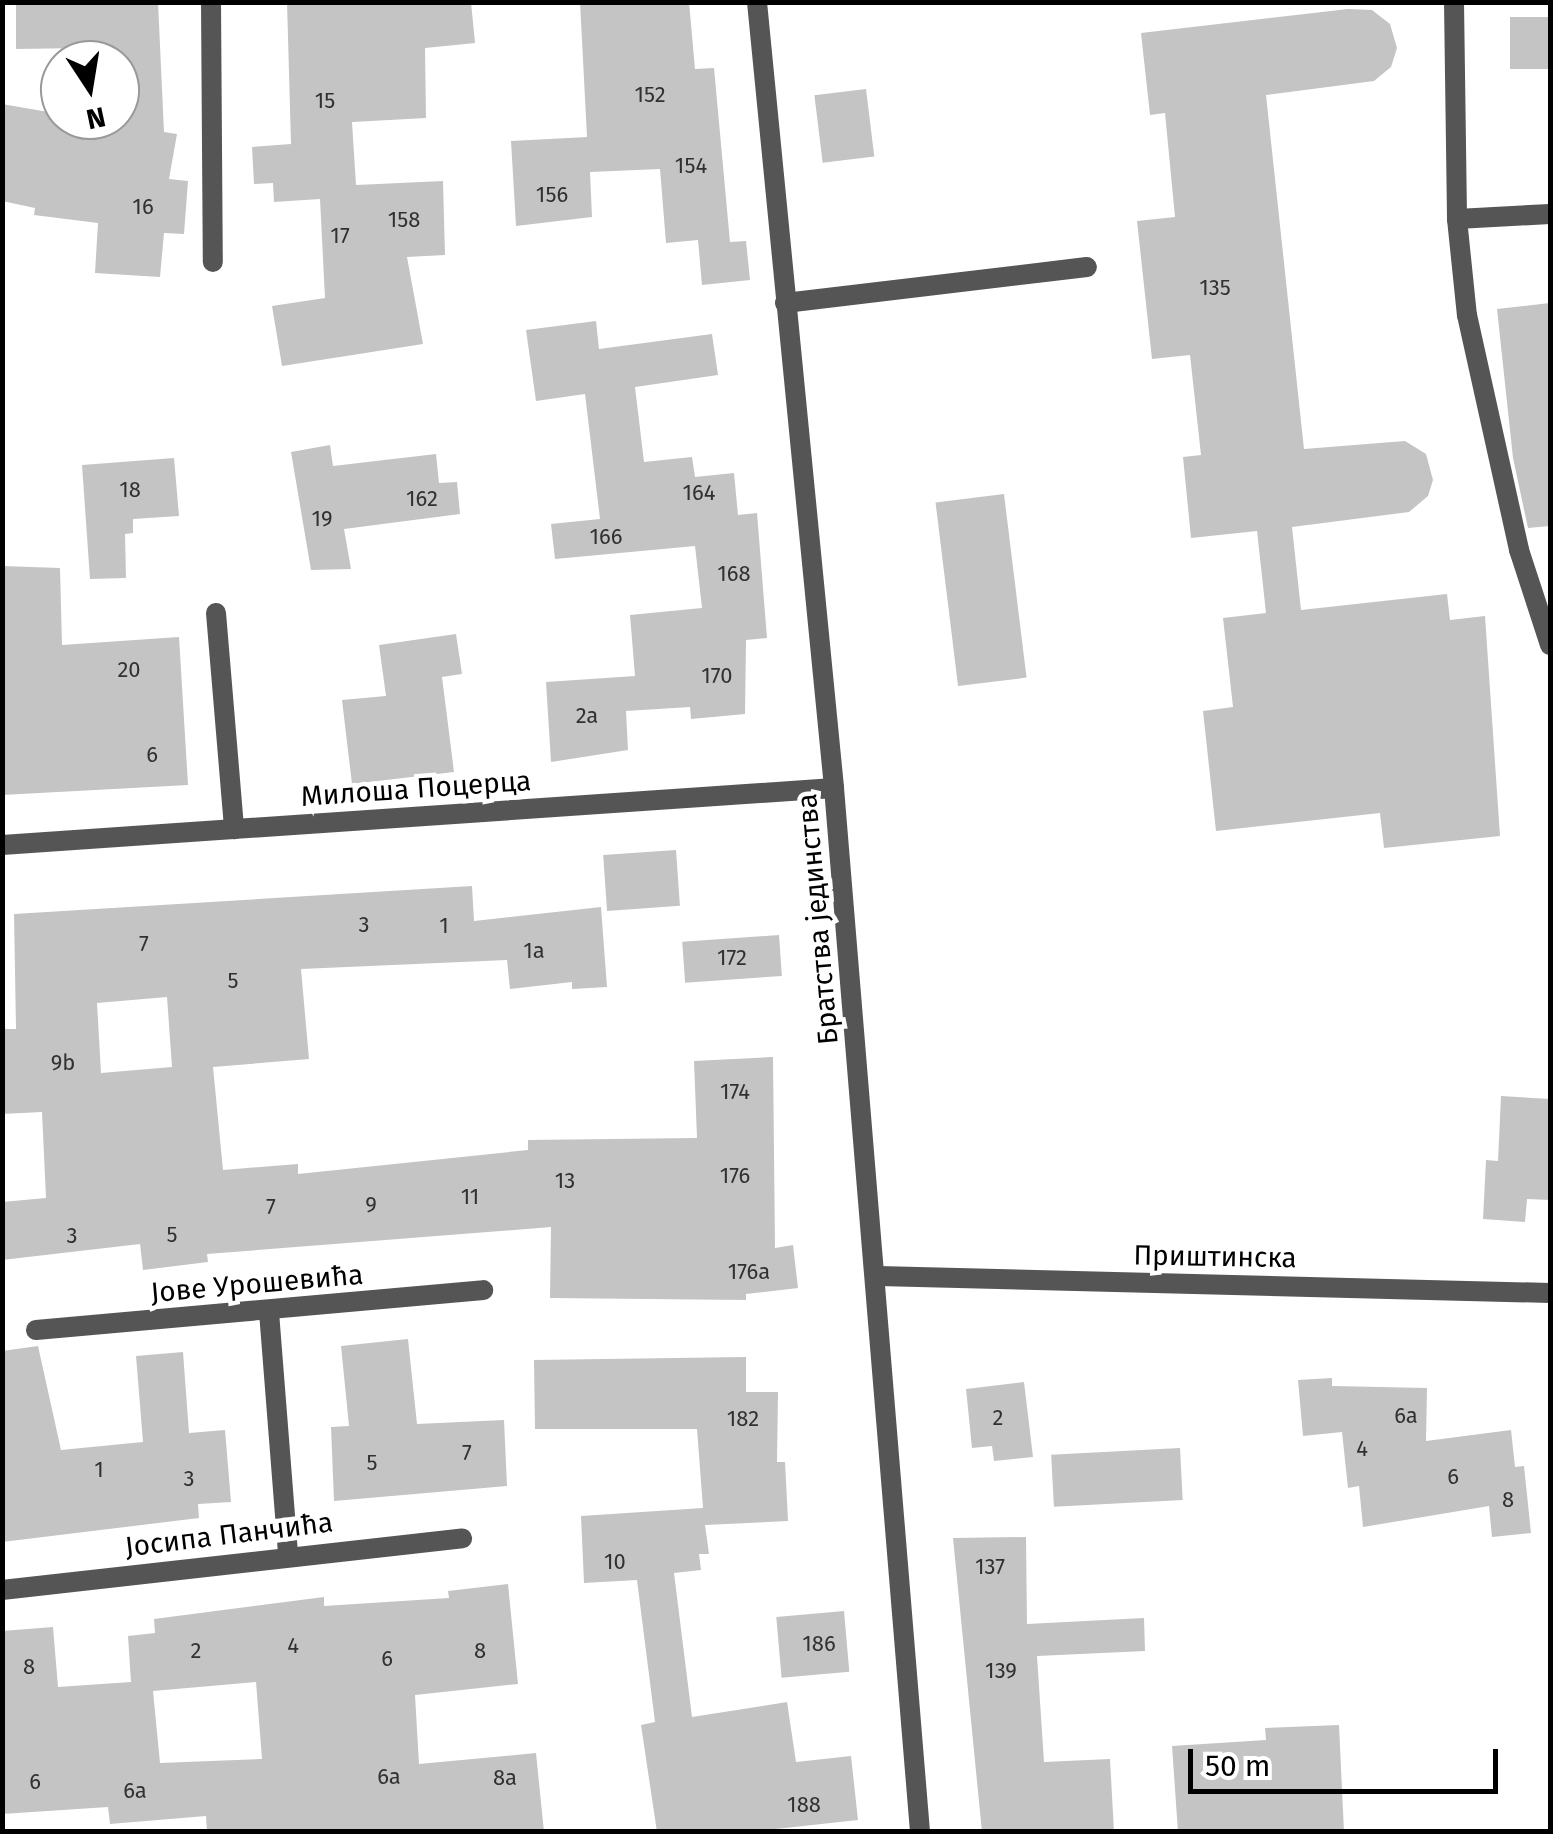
<!DOCTYPE html>
<meta charset="utf-8">
<style>
body{margin:0}
#map{position:relative;width:1553px;height:1834px;overflow:hidden;background:#fff;font-family:"Fira Sans",sans-serif}
div>[style]{position:absolute}
.building>*{inset:0;background:#c4c4c4;transform-origin:0 0}
.service>*{height:20px;margin:-10px;padding:0 10px;transform-origin:10px;border-radius:10px;background:#555}
.minor>*{height:20px;margin:-10px;padding:0 10px;transform-origin:10px;border-radius:10px;background:#555}
span{translate:-50% -50%;white-space:nowrap;text-align:center;line-height:1.15;-webkit-text-stroke:9px #fff;paint-order:stroke}
.number-label{font-size:22px;color:#313131}
.number-label span{-webkit-text-stroke-width:0}
.street-label{font-size:28px;color:#000}
.frame{position:absolute;inset:0;border:5px solid #000;pointer-events:none}
.north{position:absolute;left:40px;top:40px;width:100px;height:100px;box-sizing:border-box;background:#fff;border:2px solid #999;border-radius:50%;rotate:168deg;font-size:28px;font-weight:700;line-height:40px;text-align:center;color:#000}
.north::after{content:'';display:block;margin:auto;width:35px;height:45px;background:#000;clip-path:polygon(50% 0,100% 100%,50% 72%,0 100%)}
.scale{position:absolute;left:1188px;top:1749px;width:310px;height:45px;box-sizing:border-box;border:5px solid #000;border-top:0;padding-left:12px;font-size:30px;line-height:35px;white-space:nowrap;color:#000;-webkit-text-stroke:8px #fff;paint-order:stroke}
</style>
<div id="map">
<div class="building">
<i style="clip-path:polygon(16px 2px,158px 2px,164px 132px,177px 134px,169px 179px,188px 181px,184px 234px,164px 233px,160px 277px,95px 273px,98px 223px,34px 215px,35px 208px,2px 201px,2px 104px,60px 114px,60px 120px,120px 120px,120px 60px,83px 60px,83px 48px,16px 49px)"></i>
<i style="clip-path:polygon(287px 2px,471px 2px,475px 43px,425px 48px,426px 118px,352px 122px,356px 185px,443px 181px,445px 255px,407px 257px,423px 344px,282px 366px,272px 306px,325px 298px,320px 199px,274px 202px,273px 183px,254px 184px,252px 147px,291px 144px)"></i>
<i style="clip-path:polygon(580px 2px,689px 2px,695px 69px,714px 68px,730px 242px,746px 241px,750px 280px,702px 285px,698px 240px,666px 243px,660px 169px,590px 172px,592px 217px,516px 226px,511px 141px,587px 137px)"></i>
<i style="clip-path:polygon(1348px 9px,1372px 10px,1390px 24px,1397px 48px,1391px 67px,1374px 81px,1266px 95px,1304px 449px,1405px 441px,1426px 454px,1433px 480px,1428px 496px,1409px 512px,1292px 527px,1301px 610px,1447px 594px,1450px 620px,1485px 616px,1500px 836px,1384px 848px,1380px 813px,1216px 831px,1203px 711px,1233px 707px,1223px 618px,1266px 613px,1257px 531px,1191px 538px,1183px 457px,1201px 455px,1190px 355px,1152px 359px,1137px 221px,1175px 217px,1165px 113px,1150px 115px,1141px 33px)"></i>
<i style="left:1550px;top:17px;width:52px;height:40px;rotate:90deg"></i>
<i style="left:866px;top:89px;width:68px;height:52px;rotate:83deg"></i>
<i style="clip-path:polygon(1550px 303px,1550px 526px,1528px 528px,1513px 458px,1497px 309px)"></i>
<i style="clip-path:polygon(596px 321px,599px 349px,712px 334px,718px 375px,635px 387px,644px 462px,692px 457px,695px 477px,734px 473px,738px 515px,757px 513px,767px 638px,746px 640px,745px 714px,691px 719px,690px 707px,626px 711px,628px 750px,551px 762px,546px 682px,635px 676px,630px 615px,702px 608px,695px 546px,555px 559px,551px 524px,600px 519px,585px 394px,536px 401px,526px 330px)"></i>
<i style="clip-path:polygon(330px 445px,333px 466px,436px 454px,439px 483px,457px 482px,460px 514px,344px 529px,351px 569px,311px 570px,291px 452px)"></i>
<i style="clip-path:polygon(174px 458px,179px 516px,133px 519px,133px 533px,125px 534px,126px 578px,90px 579px,82px 465px)"></i>
<i style="left:1004px;top:494px;width:185px;height:69px;rotate:83deg"></i>
<i style="clip-path:polygon(2px 566px,60px 568px,62px 645px,179px 637px,188px 785px,2px 795px)"></i>
<i style="clip-path:polygon(456px 634px,462px 674px,442px 677px,454px 772px,352px 784px,342px 700px,386px 696px,379px 645px)"></i>
<i style="left:676px;top:850px;width:56px;height:73px;rotate:86deg"></i>
<i style="clip-path:polygon(evenodd,472px 886px,474px 921px,601px 907px,607px 987px,572px 989px,572px 982px,510px 989px,507px 960px,301px 969px,309px 1059px,213px 1067px,223px 1170px,298px 1164px,298px 1174px,528px 1150px,528px 1140px,697px 1138px,694px 1061px,773px 1057px,775px 1248px,793px 1245px,798px 1288px,746px 1294px,746px 1300px,550px 1298px,551px 1227px,207px 1254px,208px 1262px,143px 1270px,140px 1244px,2px 1260px,2px 1202px,46px 1198px,42px 1112px,2px 1114px,2px 1029px,16px 1029px,14px 914px,472px 886px,167px 997px,172px 1067px,101px 1073px,97px 1003px,167px 997px)"></i>
<i style="left:779px;top:935px;width:41px;height:97px;rotate:86deg"></i>
<i style="clip-path:polygon(1501px 1096px,1550px 1099px,1550px 1200px,1527px 1199px,1525px 1222px,1483px 1219px,1486px 1160px,1498px 1161px)"></i>
<i style="clip-path:polygon(408px 1339px,417px 1424px,504px 1420px,507px 1486px,334px 1501px,331px 1427px,349px 1426px,341px 1346px)"></i>
<i style="clip-path:polygon(38px 1346px,61px 1450px,143px 1442px,136px 1356px,183px 1352px,189px 1433px,225px 1430px,231px 1502px,198px 1504px,199px 1518px,2px 1542px,2px 1351px)"></i>
<i style="clip-path:polygon(746px 1357px,746px 1392px,778px 1392px,777px 1462px,785px 1462px,788px 1521px,705px 1525px,709px 1554px,699px 1554px,701px 1570px,674px 1573px,692px 1717px,787px 1702px,796px 1762px,851px 1756px,858px 1820px,748px 1832px,657px 1832px,641px 1725px,655px 1722px,637px 1580px,584px 1583px,581px 1516px,703px 1508px,697px 1429px,535px 1429px,534px 1360px)"></i>
<i style="clip-path:polygon(1332px 1378px,1332px 1386px,1427px 1388px,1426px 1441px,1511px 1430px,1515px 1467px,1524px 1466px,1531px 1533px,1492px 1537px,1489px 1506px,1363px 1527px,1359px 1486px,1348px 1488px,1342px 1432px,1303px 1436px,1298px 1380px)"></i>
<i style="clip-path:polygon(1024px 1382px,1033px 1457px,994px 1461px,992px 1446px,972px 1448px,966px 1389px)"></i>
<i style="left:1180px;top:1448px;width:52px;height:129px;rotate:87deg"></i>
<i style="clip-path:polygon(1026px 1537px,1027px 1624px,1144px 1618px,1145px 1651px,1037px 1656px,1044px 1762px,1110px 1759px,1114px 1832px,982px 1832px,953px 1538px)"></i>
<i style="clip-path:polygon(evenodd,508px 1584px,518px 1684px,415px 1695px,419px 1764px,536px 1753px,544px 1832px,207px 1832px,206px 1816px,110px 1824px,108px 1807px,2px 1814px,2px 1631px,53px 1627px,58px 1687px,131px 1682px,128px 1636px,155px 1633px,154px 1619px,324px 1597px,324px 1606px,449px 1598px,448px 1591px,508px 1584px,256px 1682px,262px 1759px,160px 1763px,153px 1691px,256px 1682px)"></i>
<i style="left:844px;top:1611px;width:61px;height:68px;rotate:85deg"></i>
<i style="clip-path:polygon(1339px 1725px,1344px 1832px,1178px 1832px,1172px 1746px,1266px 1740px,1265px 1728px)"></i>
</div>
<div class="service">
<i style="left:1454px;top:2px;width:217px;rotate:89.2deg"></i>
<i style="left:1457px;top:219px;width:93px;rotate:-3.1deg"></i>
<i style="left:1457px;top:219px;width:97px;rotate:84.1deg"></i>
<i style="left:1467px;top:315px;width:241px;rotate:77.5deg"></i>
<i style="left:1519px;top:550px;width:100px;rotate:71.9deg"></i>
<i style="left:785px;top:303px;width:304px;rotate:-6.8deg"></i>
<i style="left:216px;top:613px;width:217px;rotate:85.2deg"></i>
</div>
<div class="minor">
<i style="left:211px;top:2px;width:260px;rotate:89.6deg"></i>
<i style="left:757px;top:2px;width:790px;rotate:84.4deg"></i>
<i style="left:834px;top:788px;width:1048px;rotate:85.29deg"></i>
<i style="left:2px;top:845px;width:834px;rotate:-3.92deg"></i>
<i style="left:878px;top:1276px;width:672px;rotate:1.45deg"></i>
<i style="left:269px;top:1312px;width:243px;rotate:85.5deg"></i>
<i style="left:36px;top:1330px;width:449px;rotate:-5.1deg"></i>
<i style="left:2px;top:1590px;width:463px;rotate:-6.4deg"></i>
</div>
<div class="number-label">
<span style="left:650px;top:95px">152</span>
<span style="left:325px;top:101px">15</span>
<span style="left:691px;top:166px">154</span>
<span style="left:552px;top:195px">156</span>
<span style="left:143px;top:207px">16</span>
<span style="left:404px;top:220px">158</span>
<span style="left:340px;top:236px">17</span>
<span style="left:1215px;top:288px">135</span>
<span style="left:130px;top:490px">18</span>
<span style="left:699px;top:493px">164</span>
<span style="left:422px;top:499px">162</span>
<span style="left:322px;top:519px">19</span>
<span style="left:606px;top:537px">166</span>
<span style="left:734px;top:574px">168</span>
<span style="left:129px;top:670px">20</span>
<span style="left:717px;top:676px">170</span>
<span style="left:587px;top:716px">2a</span>
<span style="left:152px;top:755px">6</span>
<span style="left:364px;top:925px">3</span>
<span style="left:444px;top:926px">1</span>
<span style="left:144px;top:944px">7</span>
<span style="left:534px;top:951px">1a</span>
<span style="left:732px;top:958px">172</span>
<span style="left:233px;top:981px">5</span>
<span style="left:63px;top:1063px">9b</span>
<span style="left:735px;top:1092px">174</span>
<span style="left:735px;top:1176px">176</span>
<span style="left:565px;top:1181px">13</span>
<span style="left:470px;top:1197px">11</span>
<span style="left:371px;top:1205px">9</span>
<span style="left:271px;top:1207px">7</span>
<span style="left:172px;top:1235px">5</span>
<span style="left:72px;top:1236px">3</span>
<span style="left:749px;top:1272px">176a</span>
<span style="left:1406px;top:1416px">6a</span>
<span style="left:998px;top:1418px">2</span>
<span style="left:743px;top:1419px">182</span>
<span style="left:1362px;top:1449px">4</span>
<span style="left:467px;top:1453px">7</span>
<span style="left:372px;top:1463px">5</span>
<span style="left:99px;top:1470px">1</span>
<span style="left:1453px;top:1477px">6</span>
<span style="left:189px;top:1479px">3</span>
<span style="left:1508px;top:1500px">8</span>
<span style="left:615px;top:1562px">10</span>
<span style="left:990px;top:1567px">137</span>
<span style="left:819px;top:1644px">186</span>
<span style="left:293px;top:1646px">4</span>
<span style="left:196px;top:1651px">2</span>
<span style="left:480px;top:1651px">8</span>
<span style="left:387px;top:1659px">6</span>
<span style="left:29px;top:1667px">8</span>
<span style="left:1001px;top:1671px">139</span>
<span style="left:389px;top:1777px">6a</span>
<span style="left:505px;top:1778px">8a</span>
<span style="left:35px;top:1782px">6</span>
<span style="left:135px;top:1791px">6a</span>
<span style="left:804px;top:1805px">188</span>
</div>
<div class="street-label">
<span style="left:416px;top:789px;rotate:-4deg">Милоша Поцерца</span>
<span style="left:818px;top:919px;rotate:-95deg">Братства јединства</span>
<span style="left:1215px;top:1257px;rotate:1deg">Приштинска</span>
<span style="left:257px;top:1284px;rotate:-5deg">Јове Урошевића</span>
<span style="left:229px;top:1535px;rotate:-7deg">Јосипа Панчића</span>
</div>
<div class="frame"></div>
<div class="north">N</div>
<div class="scale">50 m</div>
</div>
